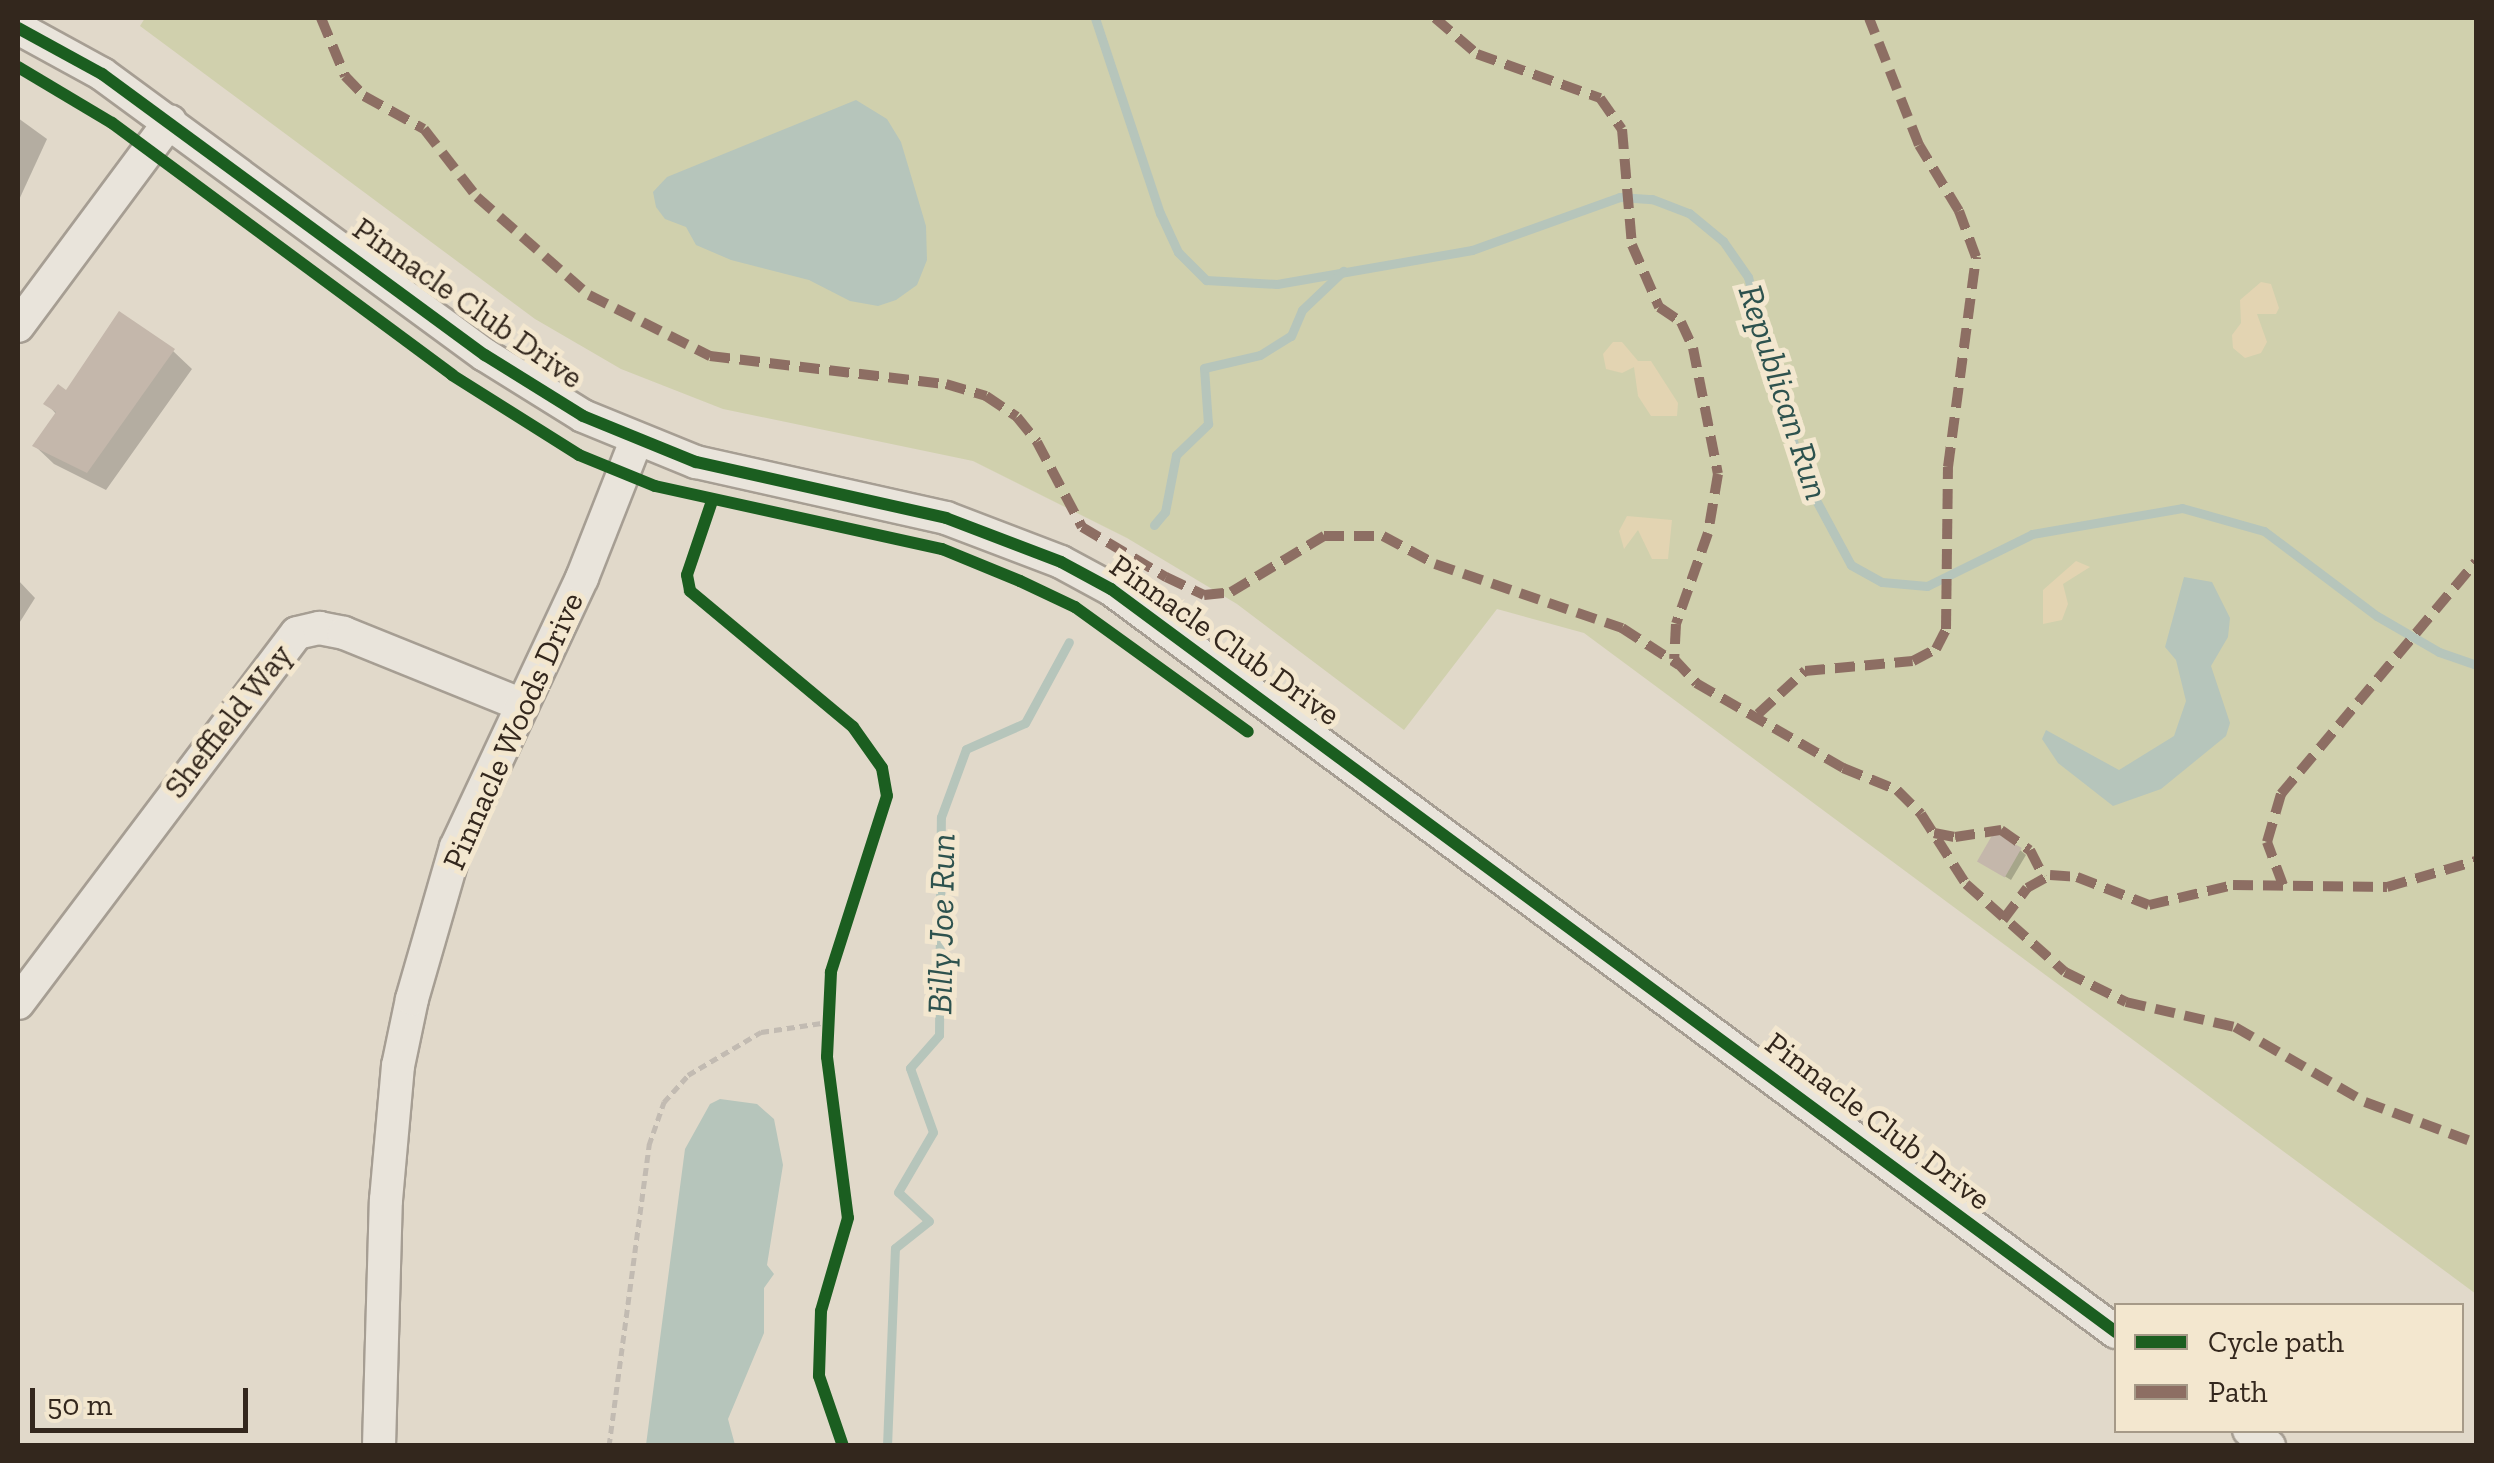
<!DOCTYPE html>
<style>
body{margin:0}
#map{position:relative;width:2494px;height:1463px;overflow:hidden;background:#e1d9ca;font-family:"Zilla Slab",serif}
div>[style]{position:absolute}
.green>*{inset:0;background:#d0d0ad}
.sand>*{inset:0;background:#e3d4b2}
.water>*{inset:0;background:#b6c5bb}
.shadow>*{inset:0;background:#0003}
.stream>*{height:9px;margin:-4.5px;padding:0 4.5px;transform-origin:4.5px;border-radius:4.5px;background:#b6c5bb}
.building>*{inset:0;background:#c4b7ab;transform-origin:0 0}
.path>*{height:5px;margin-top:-2.5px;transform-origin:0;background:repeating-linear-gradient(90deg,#c2bbb2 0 8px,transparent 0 13px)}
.roads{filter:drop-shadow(2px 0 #a69e93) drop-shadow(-2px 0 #a69e93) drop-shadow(0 2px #a69e93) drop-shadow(0 -2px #a69e93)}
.minor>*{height:32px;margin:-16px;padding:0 16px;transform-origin:16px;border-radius:16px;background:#e9e4db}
.quiet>*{height:10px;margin-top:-5px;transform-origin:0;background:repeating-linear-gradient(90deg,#8d6e63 0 20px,transparent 0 30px)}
.cycleway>*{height:12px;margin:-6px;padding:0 6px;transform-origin:6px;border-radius:6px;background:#1b5e20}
span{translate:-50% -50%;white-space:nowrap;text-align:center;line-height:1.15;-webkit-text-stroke:10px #f3e7cf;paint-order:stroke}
.street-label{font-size:32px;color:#33271d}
.water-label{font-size:35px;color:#2d524e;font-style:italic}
.frame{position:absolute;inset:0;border:20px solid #33271d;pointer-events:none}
.legend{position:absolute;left:2114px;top:1303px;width:350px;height:130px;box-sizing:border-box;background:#f3e7cf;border:2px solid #a69a88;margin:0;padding:12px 18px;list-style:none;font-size:30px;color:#33271d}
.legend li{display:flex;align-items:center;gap:20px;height:50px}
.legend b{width:50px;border:2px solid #a69a88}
.scale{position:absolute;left:30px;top:1388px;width:218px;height:45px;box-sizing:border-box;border:5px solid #33271d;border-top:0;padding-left:12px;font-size:30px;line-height:35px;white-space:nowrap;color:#33271d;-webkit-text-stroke:8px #f3e7cf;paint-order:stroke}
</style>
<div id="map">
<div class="green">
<i style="clip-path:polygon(145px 18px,2476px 18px,2476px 1294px,1584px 633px,1497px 609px,1404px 730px,1237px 604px,1127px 538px,973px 461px,723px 409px,621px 369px,535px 319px,140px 26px)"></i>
</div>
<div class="sand">
<i style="clip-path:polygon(2261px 282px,2271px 284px,2279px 308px,2276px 314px,2257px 314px,2267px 342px,2261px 353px,2245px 358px,2233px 348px,2232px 335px,2241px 323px,2240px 300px)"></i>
<i style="clip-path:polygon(1613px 342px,1622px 342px,1638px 361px,1651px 361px,1678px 403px,1677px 416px,1651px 416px,1638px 396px,1634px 367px,1622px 373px,1606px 369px,1603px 354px)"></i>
<i style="clip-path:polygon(1627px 516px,1672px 520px,1668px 559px,1652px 559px,1638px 530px,1624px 549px,1619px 531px)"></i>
<i style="clip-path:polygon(2076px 561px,2090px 567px,2063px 584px,2068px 604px,2062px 620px,2043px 624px,2043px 590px)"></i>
</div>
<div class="water">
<i style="clip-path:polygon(856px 100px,887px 119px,901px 142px,926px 226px,927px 260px,917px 285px,896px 300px,878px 306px,850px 301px,809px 280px,731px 260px,696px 245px,686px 227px,665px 219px,656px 207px,653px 192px,667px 177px)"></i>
<i style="clip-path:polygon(2184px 577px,2212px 582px,2230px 618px,2228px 637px,2211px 666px,2230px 723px,2226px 736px,2161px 789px,2113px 806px,2058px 763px,2042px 739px,2046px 730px,2119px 770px,2174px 736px,2186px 701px,2176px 660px,2165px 647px)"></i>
<i style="clip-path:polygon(720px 1099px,757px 1104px,774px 1119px,783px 1165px,767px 1265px,774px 1274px,764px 1288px,764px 1333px,728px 1419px,735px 1445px,646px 1445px,685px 1149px,710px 1104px)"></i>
</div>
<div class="shadow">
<i style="clip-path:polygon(18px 118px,47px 139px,18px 202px)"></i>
<i style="clip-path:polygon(173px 351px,192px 369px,106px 490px,54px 464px,35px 446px,57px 415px,47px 404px)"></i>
<i style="clip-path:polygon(18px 580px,35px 598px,18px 625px)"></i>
<i style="clip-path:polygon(2020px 850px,2026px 855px,2011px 880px,1986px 865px)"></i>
</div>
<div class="stream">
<i style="left:1095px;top:18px;width:206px;rotate:71.6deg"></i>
<i style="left:1160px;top:213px;width:43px;rotate:65.2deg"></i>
<i style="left:1178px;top:252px;width:40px;rotate:45deg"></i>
<i style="left:1206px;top:280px;width:71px;rotate:3.2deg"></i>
<i style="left:1277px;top:284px;width:198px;rotate:-9.9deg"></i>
<i style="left:1472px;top:250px;width:157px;rotate:-19.7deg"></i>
<i style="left:1620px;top:197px;width:32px;rotate:4deg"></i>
<i style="left:1652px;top:199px;width:40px;rotate:21deg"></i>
<i style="left:1689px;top:213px;width:44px;rotate:39.5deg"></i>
<i style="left:1723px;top:241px;width:44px;rotate:55.2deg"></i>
<i style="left:1748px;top:277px;width:206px;rotate:74.6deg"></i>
<i style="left:1803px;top:476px;width:101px;rotate:61.7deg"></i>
<i style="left:1851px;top:565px;width:35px;rotate:29deg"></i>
<i style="left:1882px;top:582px;width:45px;rotate:5.1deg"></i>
<i style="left:1927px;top:586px;width:117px;rotate:-26.3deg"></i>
<i style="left:2032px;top:534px;width:152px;rotate:-9.8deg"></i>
<i style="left:2182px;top:508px;width:85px;rotate:15.7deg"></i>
<i style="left:2264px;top:531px;width:141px;rotate:37deg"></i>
<i style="left:2377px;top:616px;width:72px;rotate:30.1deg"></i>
<i style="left:2439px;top:652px;width:39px;rotate:19deg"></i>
<i style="left:1154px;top:525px;width:17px;rotate:-50deg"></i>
<i style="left:1165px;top:512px;width:58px;rotate:-79.1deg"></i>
<i style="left:1176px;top:455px;width:45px;rotate:-44.1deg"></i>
<i style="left:1208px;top:424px;width:56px;rotate:-94.1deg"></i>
<i style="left:1204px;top:368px;width:57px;rotate:-13.1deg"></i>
<i style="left:1260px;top:355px;width:36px;rotate:-32deg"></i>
<i style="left:1291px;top:336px;width:28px;rotate:-67deg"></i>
<i style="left:1302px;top:310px;width:57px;rotate:-43.6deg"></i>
<i style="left:887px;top:1446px;width:198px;rotate:-87.7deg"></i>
<i style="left:895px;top:1248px;width:43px;rotate:-38.5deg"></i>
<i style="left:929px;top:1221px;width:42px;rotate:-136.9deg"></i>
<i style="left:898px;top:1192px;width:69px;rotate:-59.7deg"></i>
<i style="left:933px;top:1132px;width:68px;rotate:-109.8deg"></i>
<i style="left:910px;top:1068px;width:44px;rotate:-48.7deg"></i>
<i style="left:939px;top:1035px;width:218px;rotate:-89.5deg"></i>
<i style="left:941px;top:817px;width:72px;rotate:-69.8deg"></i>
<i style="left:966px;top:749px;width:64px;rotate:-23.8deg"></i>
<i style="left:1025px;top:723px;width:92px;rotate:-61.5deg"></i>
</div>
<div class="building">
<i style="clip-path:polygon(119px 311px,175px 349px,87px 473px,32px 446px,56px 412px,43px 404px,58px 384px,66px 390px)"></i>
<i style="left:1994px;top:832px;width:32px;height:34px;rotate:30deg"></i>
</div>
<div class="path">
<i style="left:609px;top:1446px;width:304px;rotate:-82.4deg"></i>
<i style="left:649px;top:1145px;width:46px;rotate:-70.8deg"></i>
<i style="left:664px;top:1102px;width:36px;rotate:-48deg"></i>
<i style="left:688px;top:1075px;width:85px;rotate:-30.5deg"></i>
<i style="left:761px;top:1032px;width:68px;rotate:-8.5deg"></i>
</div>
<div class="roads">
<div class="minor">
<i style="left:18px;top:28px;width:96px;rotate:28.7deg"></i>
<i style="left:102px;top:74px;width:475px;rotate:36.3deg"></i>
<i style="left:485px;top:355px;width:115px;rotate:31.9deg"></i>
<i style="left:583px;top:416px;width:122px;rotate:22.2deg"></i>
<i style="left:696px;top:462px;width:256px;rotate:12.6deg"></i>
<i style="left:946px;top:518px;width:123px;rotate:20.9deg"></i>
<i style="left:1061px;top:562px;width:57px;rotate:28.4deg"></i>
<i style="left:1111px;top:589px;width:1250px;rotate:36.48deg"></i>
<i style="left:18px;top:326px;width:255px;rotate:-53.4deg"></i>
<i style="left:18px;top:1003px;width:463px;rotate:-53deg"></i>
<i style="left:297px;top:633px;width:23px;rotate:-13deg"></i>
<i style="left:319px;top:628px;width:25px;rotate:11deg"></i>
<i style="left:344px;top:633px;width:192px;rotate:22deg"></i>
<i style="left:2249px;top:1430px;width:26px;rotate:39deg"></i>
<i style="left:379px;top:1446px;width:246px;rotate:-88.4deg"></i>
<i style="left:386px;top:1200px;width:135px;rotate:-84.9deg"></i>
<i style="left:398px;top:1066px;width:68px;rotate:-78.2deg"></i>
<i style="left:412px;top:999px;width:158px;rotate:-73.9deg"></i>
<i style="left:456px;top:847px;width:297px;rotate:-64.9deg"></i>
<i style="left:582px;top:578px;width:147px;rotate:-68.5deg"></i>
</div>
</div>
<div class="quiet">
<i style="left:321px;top:18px;width:63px;rotate:67.5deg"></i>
<i style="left:345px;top:76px;width:28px;rotate:46deg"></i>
<i style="left:364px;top:96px;width:68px;rotate:28.8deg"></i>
<i style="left:424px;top:129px;width:86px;rotate:52.1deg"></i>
<i style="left:477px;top:197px;width:149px;rotate:41.2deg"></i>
<i style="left:589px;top:295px;width:136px;rotate:26.8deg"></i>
<i style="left:710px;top:356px;width:238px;rotate:6.8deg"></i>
<i style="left:946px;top:384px;width:42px;rotate:16.7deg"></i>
<i style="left:986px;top:396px;width:37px;rotate:34deg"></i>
<i style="left:1017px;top:417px;width:32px;rotate:51deg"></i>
<i style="left:1037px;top:442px;width:96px;rotate:62.1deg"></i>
<i style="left:1082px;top:527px;width:98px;rotate:30.8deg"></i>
<i style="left:1166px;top:577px;width:42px;rotate:25.3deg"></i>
<i style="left:1204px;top:595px;width:27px;rotate:-6deg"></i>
<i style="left:1231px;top:592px;width:109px;rotate:-31.1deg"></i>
<i style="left:1324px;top:536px;width:59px"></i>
<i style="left:1383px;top:536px;width:59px;rotate:28.3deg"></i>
<i style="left:1435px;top:564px;width:198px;rotate:18.9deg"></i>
<i style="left:1622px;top:628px;width:68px;rotate:33deg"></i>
<i style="left:1435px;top:18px;width:55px;rotate:40.6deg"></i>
<i style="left:1477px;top:54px;width:131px;rotate:19.7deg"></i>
<i style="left:1600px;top:98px;width:38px;rotate:55deg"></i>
<i style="left:1622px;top:129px;width:116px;rotate:85.1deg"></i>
<i style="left:1632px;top:245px;width:68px;rotate:66.5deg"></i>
<i style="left:1659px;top:307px;width:27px;rotate:34deg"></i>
<i style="left:1681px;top:322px;width:29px;rotate:65deg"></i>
<i style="left:1693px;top:348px;width:128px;rotate:78.8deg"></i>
<i style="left:1718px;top:474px;width:60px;rotate:99.6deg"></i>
<i style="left:1708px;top:533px;width:96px;rotate:109.4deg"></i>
<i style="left:1676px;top:624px;width:35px;rotate:93deg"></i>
<i style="left:1674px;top:659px;width:33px;rotate:47deg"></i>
<i style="left:1696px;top:683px;width:170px;rotate:30deg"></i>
<i style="left:1843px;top:768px;width:58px;rotate:22.2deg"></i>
<i style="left:1897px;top:790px;width:34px;rotate:45deg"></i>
<i style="left:1921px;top:814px;width:83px;rotate:57.3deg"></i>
<i style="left:1966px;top:884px;width:132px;rotate:41.6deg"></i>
<i style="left:2065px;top:972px;width:68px;rotate:26.2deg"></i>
<i style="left:2126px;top:1002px;width:112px;rotate:12.9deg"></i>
<i style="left:2235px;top:1027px;width:150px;rotate:30deg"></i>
<i style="left:2365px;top:1102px;width:118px;rotate:20.3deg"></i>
<i style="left:1758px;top:714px;width:64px;rotate:-42.5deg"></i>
<i style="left:1805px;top:671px;width:108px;rotate:-5.3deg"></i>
<i style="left:1913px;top:661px;width:26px;rotate:-28deg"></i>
<i style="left:1936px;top:649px;width:22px;rotate:-63deg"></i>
<i style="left:1946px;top:629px;width:162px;rotate:-89.3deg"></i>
<i style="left:1948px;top:467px;width:212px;rotate:-82.4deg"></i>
<i style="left:1976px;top:257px;width:49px;rotate:-110.3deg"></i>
<i style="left:1959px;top:211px;width:77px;rotate:-121.2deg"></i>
<i style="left:1919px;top:145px;width:136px;rotate:-111.5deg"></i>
<i style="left:1934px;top:833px;width:21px;rotate:11deg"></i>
<i style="left:1955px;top:837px;width:47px;rotate:-8.7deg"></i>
<i style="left:2001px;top:830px;width:35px;rotate:35deg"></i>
<i style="left:2030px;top:850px;width:30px;rotate:63deg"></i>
<i style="left:2283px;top:885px;width:46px;rotate:-110.4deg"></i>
<i style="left:2267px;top:842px;width:50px;rotate:-73.7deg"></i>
<i style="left:2281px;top:794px;width:303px;rotate:-50deg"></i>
<i style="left:2003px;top:920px;width:40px;rotate:-53deg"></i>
<i style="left:2027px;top:888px;width:26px;rotate:-29deg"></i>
<i style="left:2050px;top:875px;width:27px;rotate:4deg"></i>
<i style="left:2077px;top:877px;width:77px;rotate:21.3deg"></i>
<i style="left:2149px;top:905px;width:86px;rotate:-13.4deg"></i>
<i style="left:2233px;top:885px;width:154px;rotate:0.7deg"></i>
<i style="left:2387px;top:887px;width:93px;rotate:-16.3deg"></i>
</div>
<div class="cycleway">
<i style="left:18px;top:28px;width:96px;rotate:28.7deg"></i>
<i style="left:102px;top:74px;width:475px;rotate:36.3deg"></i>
<i style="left:485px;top:355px;width:115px;rotate:31.9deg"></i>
<i style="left:583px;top:416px;width:122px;rotate:22.2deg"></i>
<i style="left:696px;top:462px;width:256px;rotate:12.6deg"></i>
<i style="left:946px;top:518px;width:123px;rotate:20.9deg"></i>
<i style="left:1061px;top:562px;width:57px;rotate:28.4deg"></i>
<i style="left:1111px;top:589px;width:1250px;rotate:36.48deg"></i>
<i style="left:18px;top:67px;width:109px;rotate:30.8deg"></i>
<i style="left:112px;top:123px;width:423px;rotate:36.5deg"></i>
<i style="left:452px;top:375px;width:150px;rotate:32.2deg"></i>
<i style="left:579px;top:455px;width:82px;rotate:22.2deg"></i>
<i style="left:655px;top:486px;width:294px;rotate:12.4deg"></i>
<i style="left:942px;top:549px;width:84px;rotate:22.3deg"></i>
<i style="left:1020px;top:581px;width:61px;rotate:25.3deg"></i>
<i style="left:1075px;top:607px;width:213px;rotate:35.8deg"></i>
<i style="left:712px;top:501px;width:78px;rotate:108.7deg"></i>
<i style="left:687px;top:575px;width:16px;rotate:79deg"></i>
<i style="left:690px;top:591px;width:212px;rotate:39.8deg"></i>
<i style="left:853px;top:727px;width:50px;rotate:54.7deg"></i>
<i style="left:882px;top:768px;width:28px;rotate:80deg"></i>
<i style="left:887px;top:796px;width:185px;rotate:107.7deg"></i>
<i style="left:831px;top:972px;width:85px;rotate:92.7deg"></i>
<i style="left:827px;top:1057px;width:162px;rotate:82.6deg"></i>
<i style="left:848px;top:1218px;width:97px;rotate:106.2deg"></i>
<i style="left:821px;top:1311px;width:65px;rotate:91.8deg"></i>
<i style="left:819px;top:1376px;width:74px;rotate:71.1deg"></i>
</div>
<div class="street-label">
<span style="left:468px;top:303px;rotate:35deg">Pinnacle Club Drive</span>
<span style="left:1225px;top:640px;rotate:35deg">Pinnacle Club Drive</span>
<span style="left:228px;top:721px;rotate:-52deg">Sheffield Way</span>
<span style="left:513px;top:731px;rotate:-66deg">Pinnacle Woods Drive</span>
<span style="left:1878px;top:1121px;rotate:37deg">Pinnacle Club Drive</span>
</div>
<div class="water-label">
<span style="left:1784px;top:392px;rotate:72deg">Republican Run</span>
<span style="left:941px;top:924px;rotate:-89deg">Billy Joe Run</span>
</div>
<div class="frame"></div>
<ul class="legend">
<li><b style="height:12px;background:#1b5e20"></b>Cycle path</li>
<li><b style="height:12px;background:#8d6e63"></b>Path</li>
</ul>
<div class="scale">50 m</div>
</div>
